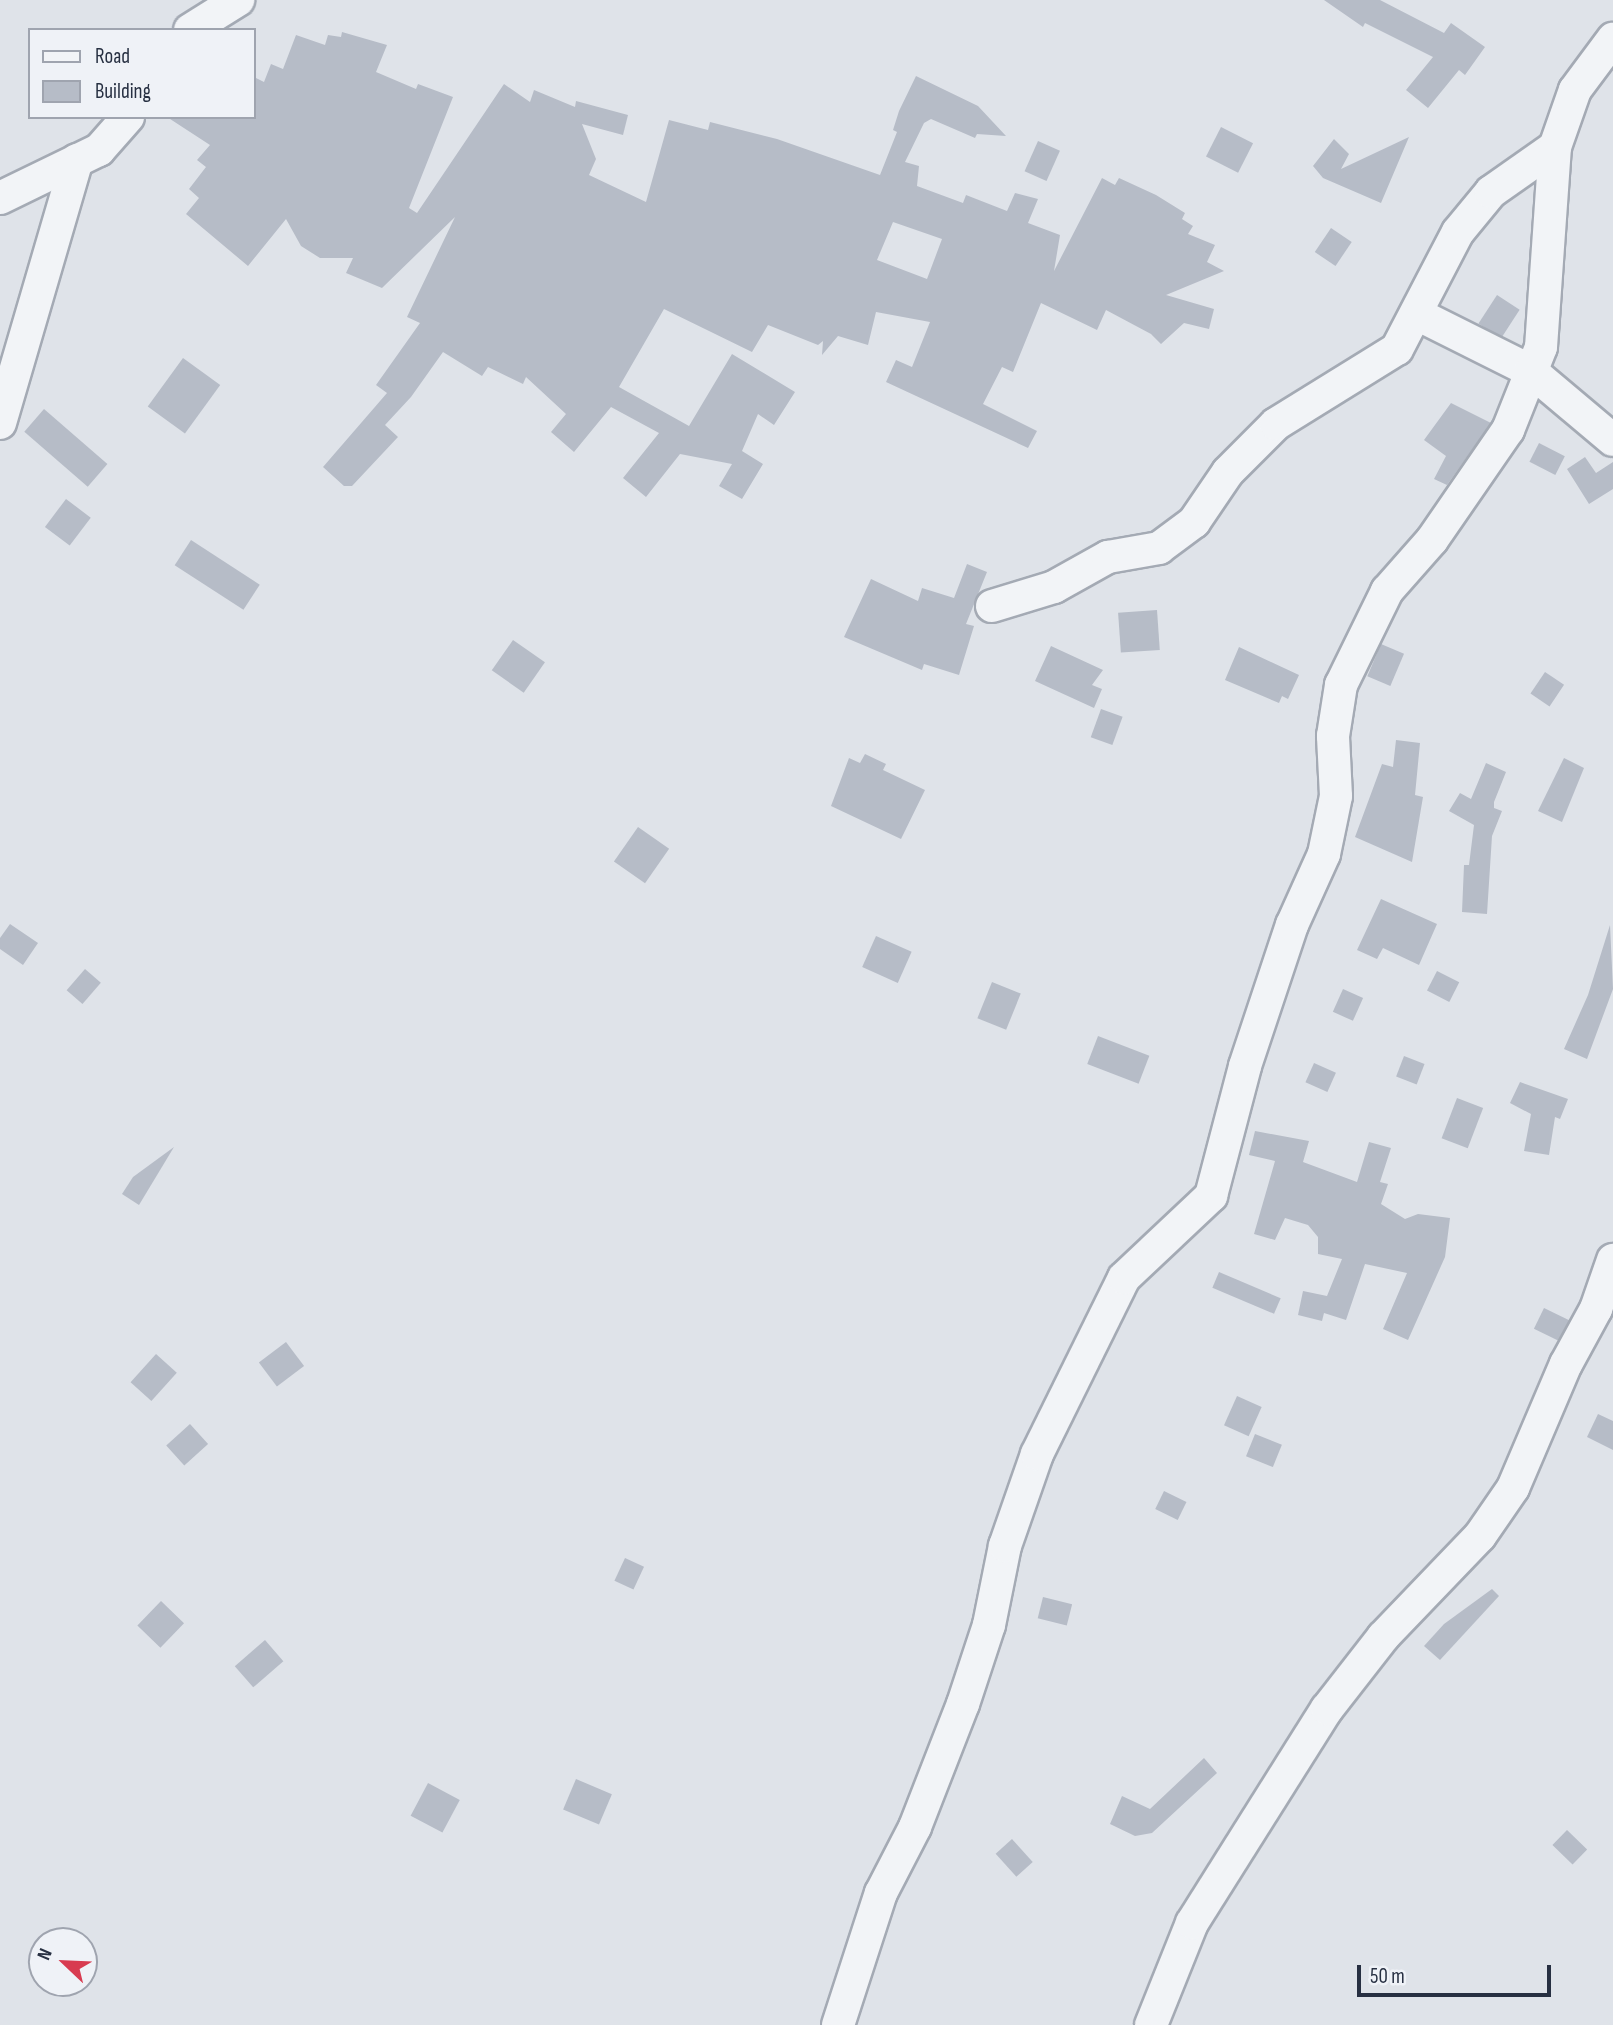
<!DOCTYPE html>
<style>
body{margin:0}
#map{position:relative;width:1613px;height:2025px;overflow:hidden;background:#dfe3e9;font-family:"Sofia Sans Condensed",sans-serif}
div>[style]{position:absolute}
.building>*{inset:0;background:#b6bcc7;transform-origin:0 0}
.roads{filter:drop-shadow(2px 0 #a4aab4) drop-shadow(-2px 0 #a4aab4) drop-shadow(0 2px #a4aab4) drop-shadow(0 -2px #a4aab4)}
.minor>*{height:32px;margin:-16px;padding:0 16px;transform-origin:16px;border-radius:16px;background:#f2f4f7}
span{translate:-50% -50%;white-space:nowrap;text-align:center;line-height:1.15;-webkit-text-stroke:7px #eff2f7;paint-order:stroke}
.legend{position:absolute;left:28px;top:28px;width:228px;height:91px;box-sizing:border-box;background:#eff2f7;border:2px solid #9fa4af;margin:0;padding:9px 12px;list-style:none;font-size:21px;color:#273042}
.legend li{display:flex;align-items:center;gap:14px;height:35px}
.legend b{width:35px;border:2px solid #9fa4af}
.north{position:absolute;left:28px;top:1927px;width:70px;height:70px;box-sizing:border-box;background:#eff2f7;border:2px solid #9fa4af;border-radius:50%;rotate:293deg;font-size:19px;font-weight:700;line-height:28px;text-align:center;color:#273042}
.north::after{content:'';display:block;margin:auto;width:24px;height:32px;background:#d83b50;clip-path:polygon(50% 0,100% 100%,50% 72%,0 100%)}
.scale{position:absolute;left:1357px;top:1965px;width:194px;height:32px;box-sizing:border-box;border:4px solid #273042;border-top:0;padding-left:9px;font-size:21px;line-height:24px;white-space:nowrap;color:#273042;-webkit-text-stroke:5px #eff2f7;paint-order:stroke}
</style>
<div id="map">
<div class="building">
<i style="clip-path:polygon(1324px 0,1380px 0,1444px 33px,1451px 23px,1485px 47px,1465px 75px,1459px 70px,1428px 108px,1406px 90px,1433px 57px,1365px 23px,1363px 27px)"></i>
<i style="clip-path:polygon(evenodd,342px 32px,387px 45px,376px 72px,416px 89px,418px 84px,453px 97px,409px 208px,417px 213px,504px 84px,530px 102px,534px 90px,575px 107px,576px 101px,628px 115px,623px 135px,582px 124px,596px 159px,589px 175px,646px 202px,669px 120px,708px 130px,710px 122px,777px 139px,880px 175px,897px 132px,893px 130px,899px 111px,916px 76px,978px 106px,1006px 136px,977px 134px,975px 138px,931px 119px,924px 123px,905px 162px,919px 166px,917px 186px,963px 203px,966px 195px,1007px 211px,1015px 193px,1038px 199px,1028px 223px,1060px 235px,1054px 271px,1102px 178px,1115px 185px,1119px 178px,1156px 195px,1185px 213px,1182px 219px,1193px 226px,1188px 234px,1215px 245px,1207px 262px,1224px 271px,1166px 295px,1214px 309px,1209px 329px,1184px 323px,1161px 344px,1151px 334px,1106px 310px,1097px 330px,1041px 303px,1013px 372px,1002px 367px,983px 404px,1037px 431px,1028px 448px,886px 382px,896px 360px,912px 367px,930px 322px,876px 312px,868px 345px,838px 336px,822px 355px,823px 341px,818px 345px,768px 325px,752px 352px,664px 309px,619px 387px,689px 426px,732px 354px,795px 392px,774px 425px,758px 414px,742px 451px,763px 464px,742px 499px,719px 486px,732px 464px,680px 454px,646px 497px,623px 478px,659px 433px,611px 407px,574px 452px,551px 432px,566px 414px,526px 377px,523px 384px,488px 367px,482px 376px,443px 352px,411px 397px,385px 425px,398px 437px,352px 486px,344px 486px,323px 467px,387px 393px,376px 385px,420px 323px,407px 317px,455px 217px,382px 288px,346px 273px,353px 258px,320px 258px,301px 246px,286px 219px,248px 266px,186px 214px,199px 198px,189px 189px,206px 167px,197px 160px,210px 145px,167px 117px,254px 117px,254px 77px,264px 82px,271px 64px,283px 69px,296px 35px,325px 45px,328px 35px,341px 37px,342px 32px,893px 222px,942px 239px,927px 279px,877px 260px,893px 222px)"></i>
<i style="left:1221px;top:127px;width:36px;height:33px;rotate:27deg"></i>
<i style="clip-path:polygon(1409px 137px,1381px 203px,1323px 178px,1313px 166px,1334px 139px,1349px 154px,1341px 169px)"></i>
<i style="left:1038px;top:141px;width:24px;height:33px;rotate:24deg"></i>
<i style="left:1331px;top:228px;width:25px;height:29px;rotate:34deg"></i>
<i style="left:1497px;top:295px;width:27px;height:34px;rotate:33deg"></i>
<i style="left:183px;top:358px;width:46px;height:60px;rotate:36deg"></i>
<i style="clip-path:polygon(1451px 403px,1491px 423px,1447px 485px,1434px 479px,1446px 456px,1424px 440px)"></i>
<i style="left:44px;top:409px;width:84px;height:30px;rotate:41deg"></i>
<i style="left:1539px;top:443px;width:29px;height:21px;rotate:27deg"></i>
<i style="clip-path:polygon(1585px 457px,1596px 473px,1613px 462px,1613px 489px,1589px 504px,1567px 469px)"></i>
<i style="left:66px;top:499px;width:31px;height:35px;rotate:37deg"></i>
<i style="left:191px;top:540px;width:82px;height:30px;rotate:33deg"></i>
<i style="clip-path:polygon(967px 564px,987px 572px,966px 624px,974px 626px,959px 675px,924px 664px,922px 670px,844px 637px,871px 579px,918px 601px,922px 588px,954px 598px)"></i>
<i style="left:1157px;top:610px;width:40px;height:39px;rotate:86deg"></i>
<i style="left:513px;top:640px;width:39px;height:37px;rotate:35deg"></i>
<i style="left:1381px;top:644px;width:25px;height:35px;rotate:23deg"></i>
<i style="clip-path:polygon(1051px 646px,1103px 670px,1092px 685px,1102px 689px,1094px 708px,1035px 681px)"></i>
<i style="clip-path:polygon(1239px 647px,1299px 675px,1288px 699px,1282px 696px,1279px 703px,1225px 680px)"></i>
<i style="left:1545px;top:672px;width:23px;height:26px;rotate:34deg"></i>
<i style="left:1101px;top:709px;width:23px;height:30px;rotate:20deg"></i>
<i style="clip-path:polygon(1396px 740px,1420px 743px,1415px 795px,1423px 797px,1412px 862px,1355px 837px,1382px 764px,1393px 767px)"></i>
<i style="clip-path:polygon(865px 754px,886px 764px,883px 770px,925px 790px,901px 839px,831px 806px,849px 758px,860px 763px)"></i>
<i style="clip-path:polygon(1564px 758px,1584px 768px,1562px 822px,1538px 811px)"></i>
<i style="clip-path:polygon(1486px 763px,1506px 772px,1494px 802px,1494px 808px,1502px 811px,1492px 836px,1487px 914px,1462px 912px,1464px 865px,1469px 865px,1474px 825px,1449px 811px,1460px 793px,1471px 799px)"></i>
<i style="left:638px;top:827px;width:38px;height:42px;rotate:35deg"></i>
<i style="clip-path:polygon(1381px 899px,1437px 924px,1419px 965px,1383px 948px,1377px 959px,1357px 950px)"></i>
<i style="clip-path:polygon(10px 924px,38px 943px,23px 965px,0 949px,0 938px)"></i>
<i style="clip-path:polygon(1610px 925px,1613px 989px,1587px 1059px,1564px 1049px,1588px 995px)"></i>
<i style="left:876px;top:936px;width:39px;height:34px;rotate:24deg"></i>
<i style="left:85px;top:969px;width:21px;height:28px;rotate:41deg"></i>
<i style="left:1437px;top:971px;width:25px;height:22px;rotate:27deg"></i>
<i style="left:992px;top:982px;width:31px;height:39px;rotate:22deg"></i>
<i style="left:1343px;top:989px;width:22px;height:25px;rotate:24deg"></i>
<i style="left:1098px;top:1036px;width:55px;height:30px;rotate:21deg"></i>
<i style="left:1404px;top:1056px;width:22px;height:22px;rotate:21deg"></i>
<i style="left:1314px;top:1063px;width:24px;height:21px;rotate:24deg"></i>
<i style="clip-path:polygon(1520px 1082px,1568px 1099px,1560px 1119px,1555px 1117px,1549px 1155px,1524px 1151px,1531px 1114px,1510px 1103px)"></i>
<i style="left:1457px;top:1098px;width:28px;height:43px;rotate:21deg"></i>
<i style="clip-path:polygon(1255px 1131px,1309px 1141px,1303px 1162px,1357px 1182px,1369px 1142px,1391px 1148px,1380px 1182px,1388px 1184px,1381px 1204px,1405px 1219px,1418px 1214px,1450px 1218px,1445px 1257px,1408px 1340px,1383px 1329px,1407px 1273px,1365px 1264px,1346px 1320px,1324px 1313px,1322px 1321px,1298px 1315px,1303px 1291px,1327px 1296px,1342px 1259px,1318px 1254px,1318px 1237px,1308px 1225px,1285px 1218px,1275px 1240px,1254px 1234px,1275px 1161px,1249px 1155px)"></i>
<i style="clip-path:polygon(174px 1147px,139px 1205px,122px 1194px,133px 1177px)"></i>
<i style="left:1219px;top:1272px;width:67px;height:17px;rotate:23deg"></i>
<i style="left:1544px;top:1308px;width:28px;height:23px;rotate:26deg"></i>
<i style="left:286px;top:1342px;width:30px;height:34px;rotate:53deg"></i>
<i style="left:156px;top:1354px;width:28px;height:38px;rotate:42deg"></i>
<i style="left:1237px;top:1396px;width:27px;height:32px;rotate:24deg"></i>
<i style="clip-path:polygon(1598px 1414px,1613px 1421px,1613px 1450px,1587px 1437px)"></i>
<i style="left:190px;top:1424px;width:27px;height:32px;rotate:48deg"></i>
<i style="left:1255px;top:1434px;width:29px;height:24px;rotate:22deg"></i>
<i style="left:1164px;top:1491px;width:25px;height:20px;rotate:26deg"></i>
<i style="left:625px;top:1558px;width:21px;height:25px;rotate:25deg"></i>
<i style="clip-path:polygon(1492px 1589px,1499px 1596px,1440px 1660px,1424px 1646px,1444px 1624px)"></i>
<i style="left:1043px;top:1597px;width:30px;height:22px;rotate:14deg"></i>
<i style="left:161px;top:1601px;width:32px;height:34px;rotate:44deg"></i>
<i style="left:265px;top:1640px;width:28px;height:40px;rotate:49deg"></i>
<i style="clip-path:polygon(1204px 1758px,1217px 1773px,1152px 1833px,1135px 1836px,1110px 1824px,1122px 1796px,1150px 1809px)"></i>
<i style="left:576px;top:1779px;width:39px;height:33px;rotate:23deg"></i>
<i style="left:428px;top:1783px;width:36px;height:37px;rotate:28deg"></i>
<i style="left:1567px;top:1830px;width:28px;height:21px;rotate:44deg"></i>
<i style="left:1012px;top:1839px;width:31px;height:22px;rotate:48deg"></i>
</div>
<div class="roads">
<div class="minor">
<i style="left:190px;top:30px;width:57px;rotate:-32deg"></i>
<i style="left:0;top:198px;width:110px;rotate:-25.9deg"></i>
<i style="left:99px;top:150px;width:44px;rotate:-48.7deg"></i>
<i style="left:1419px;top:315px;width:125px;rotate:26.6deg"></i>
<i style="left:1531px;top:371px;width:107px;rotate:40.1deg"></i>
<i style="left:0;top:423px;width:274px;rotate:-73.7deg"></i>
<i style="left:992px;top:606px;width:65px;rotate:-17deg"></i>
<i style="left:1054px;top:587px;width:62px;rotate:-29.1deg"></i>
<i style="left:1108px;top:557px;width:52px;rotate:-10deg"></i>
<i style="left:1159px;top:548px;width:44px;rotate:-36.6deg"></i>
<i style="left:1194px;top:522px;width:60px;rotate:-55.8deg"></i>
<i style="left:1228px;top:472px;width:68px;rotate:-45deg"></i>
<i style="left:1276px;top:424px;width:142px;rotate:-31.8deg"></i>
<i style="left:1397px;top:349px;width:132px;rotate:-62.5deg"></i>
<i style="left:1458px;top:232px;width:52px;rotate:-50.5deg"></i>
<i style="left:1491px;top:192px;width:78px;rotate:-35.1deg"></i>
<i style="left:838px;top:2025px;width:139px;rotate:-72deg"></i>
<i style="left:881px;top:1893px;width:74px;rotate:-62.7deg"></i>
<i style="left:915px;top:1827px;width:132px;rotate:-68.7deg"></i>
<i style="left:963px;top:1704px;width:83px;rotate:-71.8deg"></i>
<i style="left:989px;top:1625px;width:81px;rotate:-78.6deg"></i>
<i style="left:1005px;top:1546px;width:97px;rotate:-70.8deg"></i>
<i style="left:1037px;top:1454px;width:196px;rotate:-63.7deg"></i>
<i style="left:1124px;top:1278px;width:120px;rotate:-43.3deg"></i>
<i style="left:1211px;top:1196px;width:134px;rotate:-75.3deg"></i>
<i style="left:1245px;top:1066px;width:149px;rotate:-71.6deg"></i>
<i style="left:1292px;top:925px;width:78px;rotate:-65.7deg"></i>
<i style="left:1324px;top:854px;width:59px;rotate:-78.3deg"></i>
<i style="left:1336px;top:796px;width:60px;rotate:-92.9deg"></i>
<i style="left:1333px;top:736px;width:52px;rotate:-81.1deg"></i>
<i style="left:1341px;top:685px;width:105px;rotate:-63.9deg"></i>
<i style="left:1387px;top:591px;width:68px;rotate:-48.6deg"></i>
<i style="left:1432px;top:540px;width:134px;rotate:-55.4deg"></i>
<i style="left:1508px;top:430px;width:89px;rotate:-68.3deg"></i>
<i style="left:1541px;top:347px;width:200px;rotate:-86deg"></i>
<i style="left:1555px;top:147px;width:60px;rotate:-70.7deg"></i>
<i style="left:1575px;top:90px;width:64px;rotate:-53.3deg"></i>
<i style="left:1151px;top:2025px;width:110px;rotate:-68.1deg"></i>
<i style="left:1192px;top:1923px;width:253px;rotate:-57.8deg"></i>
<i style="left:1327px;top:1709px;width:91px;rotate:-52.1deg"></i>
<i style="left:1383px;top:1637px;width:140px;rotate:-46.2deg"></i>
<i style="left:1480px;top:1536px;width:58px;rotate:-55.5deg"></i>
<i style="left:1513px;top:1488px;width:135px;rotate:-66.9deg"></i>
<i style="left:1566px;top:1364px;width:63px;rotate:-61.4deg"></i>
<i style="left:1596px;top:1309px;width:52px;rotate:-70.9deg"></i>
</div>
</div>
<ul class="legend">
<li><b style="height:9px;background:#f2f4f7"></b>Road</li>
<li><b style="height:19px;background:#b6bcc7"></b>Building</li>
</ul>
<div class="north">N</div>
<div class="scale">50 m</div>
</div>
